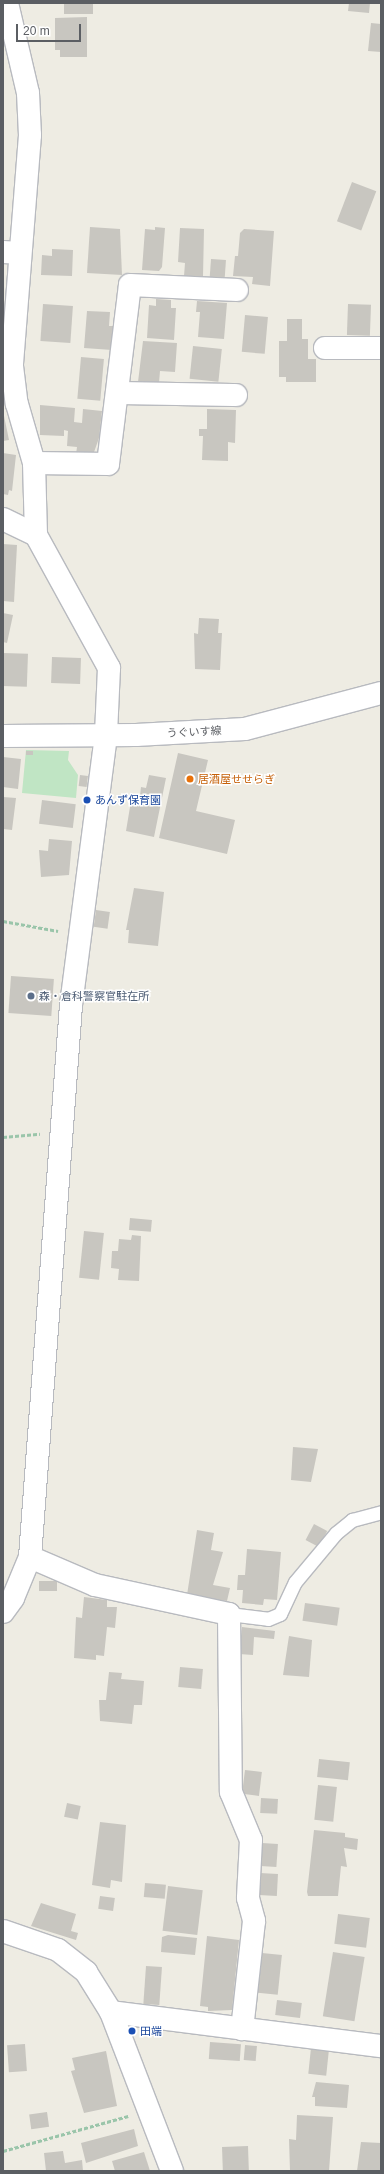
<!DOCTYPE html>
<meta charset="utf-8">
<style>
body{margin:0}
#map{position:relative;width:384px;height:2174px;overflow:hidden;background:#eeece3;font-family:Arial,"Noto Sans JP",sans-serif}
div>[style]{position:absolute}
.green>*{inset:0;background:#c0e5c4}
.building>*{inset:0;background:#c8c6c0;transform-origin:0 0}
.path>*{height:2.5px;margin-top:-1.25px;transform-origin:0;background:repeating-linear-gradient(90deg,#9ac5aa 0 4px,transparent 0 6px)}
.roads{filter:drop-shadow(1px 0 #b8babf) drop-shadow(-1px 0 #b8babf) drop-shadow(0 1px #b8babf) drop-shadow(0 -1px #b8babf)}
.service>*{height:13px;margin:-6.5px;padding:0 6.5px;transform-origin:6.5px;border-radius:6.5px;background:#fff}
.minor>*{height:22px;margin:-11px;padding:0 11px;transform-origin:11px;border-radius:11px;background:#fff}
.tertiary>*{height:22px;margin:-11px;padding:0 11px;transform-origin:11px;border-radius:11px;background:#fff}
.dots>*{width:11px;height:11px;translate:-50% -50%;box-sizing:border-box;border:2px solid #fff;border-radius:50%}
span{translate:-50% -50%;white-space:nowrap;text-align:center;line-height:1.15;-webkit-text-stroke:3px #fff;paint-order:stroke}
.street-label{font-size:11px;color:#5b5e63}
.food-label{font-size:11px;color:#c56008}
.left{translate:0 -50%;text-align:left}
.transit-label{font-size:11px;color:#164399}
.service-label{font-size:11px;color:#4e5e75}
.frame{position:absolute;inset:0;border:4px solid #5b5e63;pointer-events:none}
.scale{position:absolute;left:16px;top:24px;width:65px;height:18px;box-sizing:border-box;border:2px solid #5b5e63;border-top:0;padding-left:5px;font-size:12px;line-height:14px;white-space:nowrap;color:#5b5e63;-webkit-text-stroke:3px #fff;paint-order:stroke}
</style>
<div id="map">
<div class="green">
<i style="clip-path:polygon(26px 750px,69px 751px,68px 760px,78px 775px,76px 798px,22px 793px)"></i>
</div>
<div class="building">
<i style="left:64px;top:3px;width:29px;height:11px"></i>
<i style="clip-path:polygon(349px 3px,370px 3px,369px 13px,348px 11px)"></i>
<i style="clip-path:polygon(87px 17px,87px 57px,60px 57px,60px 50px,55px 50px,55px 18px)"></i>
<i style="clip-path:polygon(371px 23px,381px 24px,381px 52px,368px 51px)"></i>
<i style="left:352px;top:182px;width:26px;height:42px;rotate:21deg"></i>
<i style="clip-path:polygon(90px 227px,120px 229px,122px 275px,87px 273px)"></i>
<i style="clip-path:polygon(155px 227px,165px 228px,162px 267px,159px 271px,142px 270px,145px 229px,155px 230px)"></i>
<i style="clip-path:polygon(180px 228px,204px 229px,203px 277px,184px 276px,185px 263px,178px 262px)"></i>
<i style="clip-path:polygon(244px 229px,274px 231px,270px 286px,252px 284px,253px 277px,233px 276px,235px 256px,238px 256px,240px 233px)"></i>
<i style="clip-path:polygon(52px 249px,73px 250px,72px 276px,41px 275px,42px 255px,52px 256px)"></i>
<i style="left:211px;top:259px;width:15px;height:18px;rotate:4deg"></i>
<i style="clip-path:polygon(156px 299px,171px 300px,171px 308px,176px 308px,174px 340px,147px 338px,149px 305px,156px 306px)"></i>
<i style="clip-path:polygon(197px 301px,227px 303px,224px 339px,198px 337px,200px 312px,196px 312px)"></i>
<i style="left:43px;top:304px;width:30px;height:37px;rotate:4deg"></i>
<i style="left:348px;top:304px;width:23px;height:31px;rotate:2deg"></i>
<i style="clip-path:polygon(87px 311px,110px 312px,109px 326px,114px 326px,112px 350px,84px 348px)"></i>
<i style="left:245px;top:315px;width:23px;height:37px;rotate:5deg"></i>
<i style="clip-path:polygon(287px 319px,302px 319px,302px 339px,308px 339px,308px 359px,316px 359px,316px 382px,286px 382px,286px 377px,279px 377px,279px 341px,287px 341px)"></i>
<i style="clip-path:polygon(143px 341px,177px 343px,175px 372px,160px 371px,159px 383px,138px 382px)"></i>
<i style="left:193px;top:346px;width:29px;height:33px;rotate:6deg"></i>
<i style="left:81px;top:357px;width:23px;height:42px;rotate:5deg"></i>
<i style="clip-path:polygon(40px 405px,75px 408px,74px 422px,82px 423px,83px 409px,102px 411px,99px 438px,93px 455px,76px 454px,77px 447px,67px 446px,68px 431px,64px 430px,64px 436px,40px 435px)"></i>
<i style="clip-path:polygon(207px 409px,236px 410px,235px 443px,228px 442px,228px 461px,202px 460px,203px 436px,199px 436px,199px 429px,207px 429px)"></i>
<i style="clip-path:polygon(3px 411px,9px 440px,3px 441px)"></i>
<i style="clip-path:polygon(3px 453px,16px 455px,12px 491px,9px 490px,8px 495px,3px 494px)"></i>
<i style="clip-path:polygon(3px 544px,17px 545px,14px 602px,3px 601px)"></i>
<i style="clip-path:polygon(3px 613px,13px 615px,7px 643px,3px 642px)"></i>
<i style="clip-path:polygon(199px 618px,219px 619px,218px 633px,222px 633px,220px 670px,195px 669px,194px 633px,198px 634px)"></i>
<i style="left:3px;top:653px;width:25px;height:33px;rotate:2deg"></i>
<i style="left:52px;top:657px;width:29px;height:26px;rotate:2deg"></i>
<i style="left:26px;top:751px;width:7px;height:4px"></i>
<i style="clip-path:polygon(178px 753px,208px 760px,196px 811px,235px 820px,227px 854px,159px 838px)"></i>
<i style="clip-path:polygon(3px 757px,21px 759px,18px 789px,3px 787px)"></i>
<i style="left:80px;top:775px;width:8px;height:11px;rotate:7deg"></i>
<i style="clip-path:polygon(149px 775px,166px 778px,154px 837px,126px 831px,132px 795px,140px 796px,141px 787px,146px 788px)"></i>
<i style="clip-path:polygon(3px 797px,16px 798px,12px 830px,3px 829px)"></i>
<i style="left:42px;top:800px;width:34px;height:24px;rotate:7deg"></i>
<i style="clip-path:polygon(49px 839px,72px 841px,69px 875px,41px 877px,39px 850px,48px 851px)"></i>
<i style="clip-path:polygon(134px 888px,164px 892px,158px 946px,128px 943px,129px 930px,126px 930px)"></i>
<i style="left:96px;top:910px;width:14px;height:17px;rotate:8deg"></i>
<i style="left:11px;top:976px;width:43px;height:37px;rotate:4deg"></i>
<i style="left:130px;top:1218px;width:22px;height:12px;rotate:5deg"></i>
<i style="left:84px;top:1231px;width:20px;height:47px;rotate:6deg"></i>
<i style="clip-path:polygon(132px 1235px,141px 1236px,139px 1281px,118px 1280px,119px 1269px,111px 1268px,112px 1251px,118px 1251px,119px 1239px,131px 1240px)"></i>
<i style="clip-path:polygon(293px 1447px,318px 1449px,311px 1482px,291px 1480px)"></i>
<i style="left:314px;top:1524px;width:15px;height:18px;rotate:28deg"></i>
<i style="clip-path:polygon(197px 1530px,214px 1533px,211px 1550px,223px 1552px,213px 1585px,230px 1588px,227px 1601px,187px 1595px)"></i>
<i style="clip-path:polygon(247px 1549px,281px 1552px,277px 1600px,264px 1599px,263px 1605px,242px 1603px,243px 1590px,237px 1590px,238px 1575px,245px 1575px)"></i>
<i style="left:39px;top:1581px;width:18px;height:10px"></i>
<i style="clip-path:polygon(84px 1597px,107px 1600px,107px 1607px,117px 1607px,115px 1628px,107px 1627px,104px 1656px,96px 1655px,96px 1660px,74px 1658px,76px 1617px,82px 1618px)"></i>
<i style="left:305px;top:1603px;width:35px;height:18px;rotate:8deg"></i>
<i style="clip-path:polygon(242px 1627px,275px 1631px,274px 1639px,254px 1637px,253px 1655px,239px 1654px)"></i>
<i style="clip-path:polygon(289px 1636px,312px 1640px,309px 1677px,283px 1675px)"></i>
<i style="left:180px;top:1667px;width:23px;height:20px;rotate:5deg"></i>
<i style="clip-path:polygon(109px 1672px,122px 1673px,121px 1679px,144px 1681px,142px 1705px,134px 1705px,132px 1724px,100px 1721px,99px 1700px,106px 1700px)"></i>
<i style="left:319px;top:1759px;width:31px;height:18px;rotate:6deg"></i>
<i style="left:245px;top:1770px;width:17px;height:24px;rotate:7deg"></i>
<i style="left:318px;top:1785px;width:19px;height:35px;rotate:6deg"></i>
<i style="left:261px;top:1798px;width:17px;height:15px;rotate:3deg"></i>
<i style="left:67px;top:1803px;width:14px;height:14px;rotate:12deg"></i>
<i style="clip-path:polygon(100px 1822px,126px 1825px,122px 1882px,111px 1880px,110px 1888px,92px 1885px)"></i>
<i style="clip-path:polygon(314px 1830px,345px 1833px,345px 1837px,358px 1839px,357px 1850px,344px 1848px,347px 1867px,341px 1866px,338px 1896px,308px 1896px,307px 1892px)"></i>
<i style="left:262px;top:1843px;width:16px;height:23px;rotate:4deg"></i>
<i style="left:260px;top:1873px;width:18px;height:22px;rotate:3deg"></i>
<i style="left:145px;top:1883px;width:21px;height:14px;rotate:5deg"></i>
<i style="left:168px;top:1886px;width:35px;height:45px;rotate:7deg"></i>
<i style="left:100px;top:1896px;width:15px;height:13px;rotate:8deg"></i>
<i style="clip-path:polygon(41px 1903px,76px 1914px,71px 1931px,78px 1933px,76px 1940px,31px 1926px)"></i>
<i style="left:338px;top:1914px;width:32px;height:30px;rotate:7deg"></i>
<i style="clip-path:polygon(168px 1935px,197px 1938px,195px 1955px,161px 1952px,162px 1937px)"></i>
<i style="clip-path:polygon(207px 1936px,239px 1940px,232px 2010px,208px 2011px,208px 2007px,200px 2006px)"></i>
<i style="left:333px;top:1952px;width:32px;height:65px;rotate:9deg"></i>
<i style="left:262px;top:1953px;width:20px;height:40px;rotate:6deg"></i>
<i style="left:146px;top:1966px;width:16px;height:38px;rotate:4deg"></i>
<i style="left:277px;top:2000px;width:25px;height:15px;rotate:7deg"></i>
<i style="left:210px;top:2042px;width:31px;height:17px;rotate:4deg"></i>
<i style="left:25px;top:2044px;width:27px;height:18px;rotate:86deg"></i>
<i style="left:245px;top:2045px;width:12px;height:15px;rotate:5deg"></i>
<i style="left:311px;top:2048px;width:18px;height:26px;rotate:6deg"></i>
<i style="clip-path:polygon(106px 2051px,117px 2106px,84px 2113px,71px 2071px,75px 2070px,72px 2058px)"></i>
<i style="clip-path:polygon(316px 2082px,349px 2085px,347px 2108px,315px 2106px,315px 2097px,312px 2097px)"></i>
<i style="left:47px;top:2112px;width:15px;height:18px;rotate:82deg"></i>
<i style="clip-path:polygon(297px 2115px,333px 2117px,329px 2171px,290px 2171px,289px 2139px,296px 2140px)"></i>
<i style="clip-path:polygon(134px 2129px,138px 2146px,86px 2163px,81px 2143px)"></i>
<i style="clip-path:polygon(361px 2142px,381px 2143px,381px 2171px,357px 2171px)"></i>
<i style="left:248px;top:2146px;width:25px;height:26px;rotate:88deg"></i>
<i style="clip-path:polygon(63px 2151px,65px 2163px,82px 2160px,83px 2171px,46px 2171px,44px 2153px)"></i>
<i style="clip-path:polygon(144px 2152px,150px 2171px,115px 2171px,112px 2161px)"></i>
</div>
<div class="path">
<i style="left:3px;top:921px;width:56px;rotate:10.3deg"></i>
<i style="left:3px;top:1137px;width:37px;rotate:-5deg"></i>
<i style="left:3px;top:2151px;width:130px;rotate:-15.6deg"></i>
</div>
<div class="roads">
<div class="service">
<i style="left:229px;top:1614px;width:39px;rotate:7deg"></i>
<i style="left:268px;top:1619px;width:13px;rotate:-23deg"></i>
<i style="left:280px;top:1614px;width:35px;rotate:-65deg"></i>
<i style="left:295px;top:1582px;width:64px;rotate:-50.1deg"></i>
<i style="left:336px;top:1533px;width:21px;rotate:-39deg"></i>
<i style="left:352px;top:1520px;width:30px;rotate:-15deg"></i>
</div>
<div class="minor">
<i style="left:3px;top:252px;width:17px;rotate:3deg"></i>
<i style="left:325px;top:348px;width:56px"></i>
<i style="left:117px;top:393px;width:119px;rotate:1deg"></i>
<i style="left:34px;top:463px;width:74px;rotate:0.8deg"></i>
<i style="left:108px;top:464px;width:180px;rotate:-83deg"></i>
<i style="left:130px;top:285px;width:107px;rotate:2.7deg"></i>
<i style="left:3px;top:519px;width:37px;rotate:26deg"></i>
<i style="left:30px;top:1557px;width:71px;rotate:23.3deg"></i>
<i style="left:95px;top:1585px;width:137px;rotate:12.2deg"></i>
<i style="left:229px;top:1614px;width:178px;rotate:89.4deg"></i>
<i style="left:231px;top:1792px;width:52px;rotate:67.4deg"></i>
<i style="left:251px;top:1840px;width:58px;rotate:93deg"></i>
<i style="left:248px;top:1898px;width:24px;rotate:75deg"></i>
<i style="left:254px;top:1921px;width:109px;rotate:96.3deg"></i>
<i style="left:3px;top:1612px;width:17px;rotate:-54deg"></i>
<i style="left:13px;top:1598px;width:44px;rotate:-67.5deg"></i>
<i style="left:30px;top:1557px;width:554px;rotate:-85.75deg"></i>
<i style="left:71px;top:1005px;width:272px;rotate:-82.6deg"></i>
<i style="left:3px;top:1931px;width:58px;rotate:19.1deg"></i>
<i style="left:58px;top:1950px;width:36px;rotate:38deg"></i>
<i style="left:86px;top:1972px;width:47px;rotate:58deg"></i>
<i style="left:111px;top:2012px;width:170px;rotate:69deg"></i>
<i style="left:111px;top:2012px;width:272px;rotate:7.2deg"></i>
</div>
<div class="tertiary">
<i style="left:7px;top:3px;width:92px;rotate:76.9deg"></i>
<i style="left:28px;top:93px;width:42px;rotate:87.3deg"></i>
<i style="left:30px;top:135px;width:232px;rotate:94.5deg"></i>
<i style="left:12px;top:366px;width:38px;rotate:83deg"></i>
<i style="left:17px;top:404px;width:61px;rotate:73.9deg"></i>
<i style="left:34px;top:463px;width:72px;rotate:88.4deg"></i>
<i style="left:36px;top:535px;width:152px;rotate:61.2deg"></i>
<i style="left:109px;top:668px;width:67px;rotate:92.6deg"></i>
<i style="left:3px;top:736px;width:133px;rotate:-0.4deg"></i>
<i style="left:136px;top:735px;width:109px;rotate:-3.2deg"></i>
<i style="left:245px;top:729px;width:141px;rotate:-14.8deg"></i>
</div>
</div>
<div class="dots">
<i style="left:190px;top:779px;background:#e8710a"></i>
<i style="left:87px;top:800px;background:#1a4fb4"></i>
<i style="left:31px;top:996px;background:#5c6f8a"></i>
<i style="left:132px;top:2031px;background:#1a4fb4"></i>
</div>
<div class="street-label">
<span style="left:194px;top:732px;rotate:-3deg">うぐいす線</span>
</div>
<div class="food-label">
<span class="left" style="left:198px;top:779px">居酒屋せせらぎ</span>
</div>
<div class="transit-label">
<span class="left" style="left:95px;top:800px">あんず保育園</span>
<span class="left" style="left:140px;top:2031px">田端</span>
</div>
<div class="service-label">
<span class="left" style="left:39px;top:996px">森・倉科警察官駐在所</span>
</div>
<div class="frame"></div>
<div class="scale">20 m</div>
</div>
